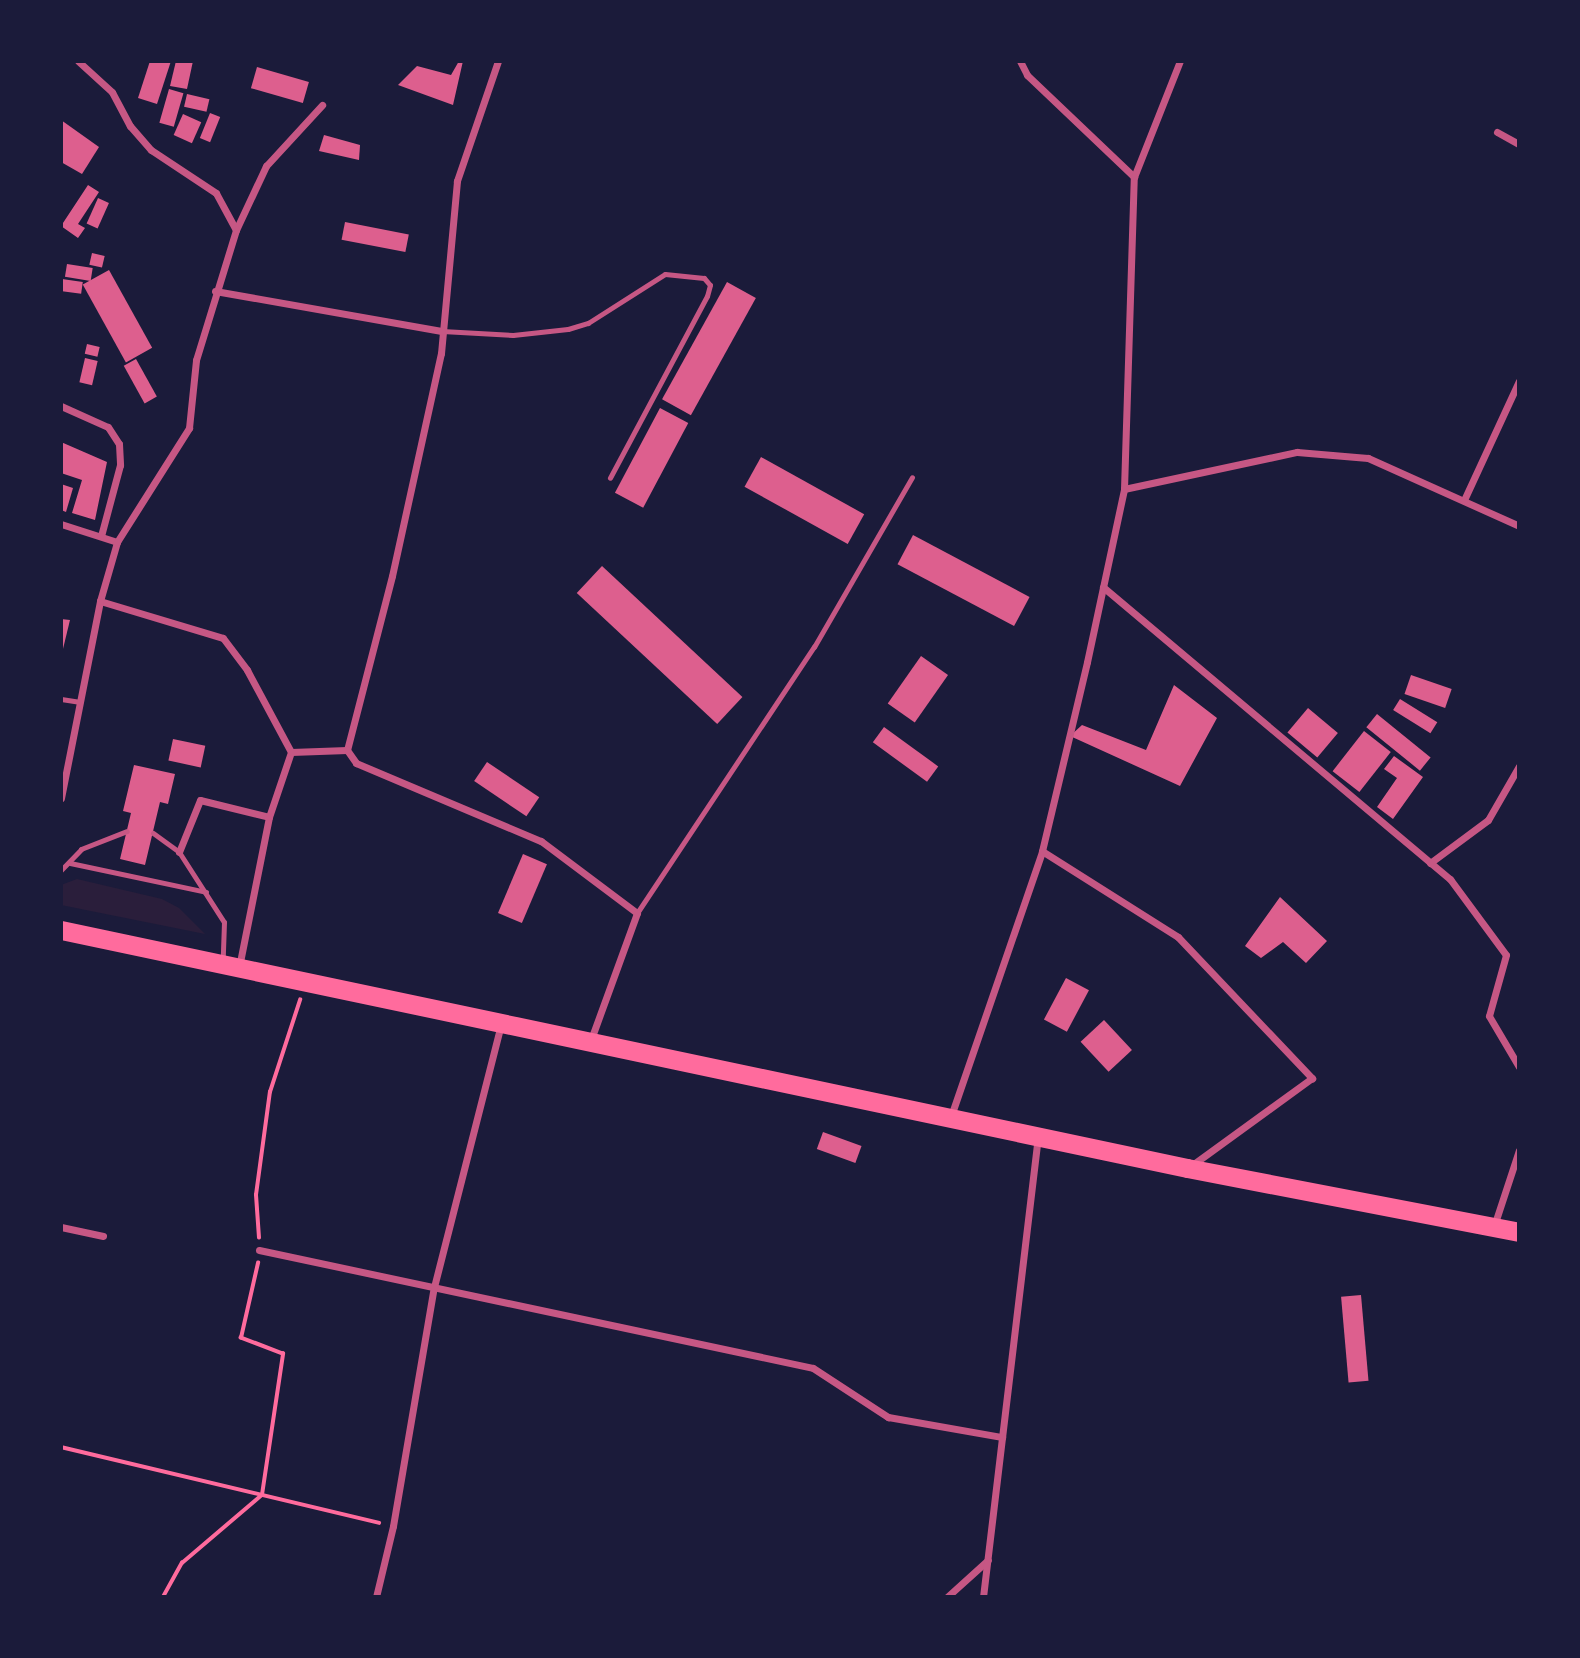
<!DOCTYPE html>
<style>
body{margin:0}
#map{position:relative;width:1580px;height:1658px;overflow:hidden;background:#1b1b3a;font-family:Cabin,sans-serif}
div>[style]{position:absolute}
.green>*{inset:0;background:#2a1e3b}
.building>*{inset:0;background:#dd5f8e;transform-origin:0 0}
.path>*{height:3.5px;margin:-1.75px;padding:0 1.75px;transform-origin:1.75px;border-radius:1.75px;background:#ff6b9d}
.service>*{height:5px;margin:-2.5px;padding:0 2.5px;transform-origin:2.5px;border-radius:2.5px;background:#c65784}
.minor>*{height:7px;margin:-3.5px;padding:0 3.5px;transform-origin:3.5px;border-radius:3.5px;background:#c65784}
.trunk>*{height:19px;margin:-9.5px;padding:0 9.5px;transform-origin:9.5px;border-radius:9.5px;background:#ff6b9d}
span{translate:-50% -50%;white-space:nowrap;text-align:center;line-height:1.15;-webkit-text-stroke:5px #1b1b3a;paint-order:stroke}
.frame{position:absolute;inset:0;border:63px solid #1b1b3a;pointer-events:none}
</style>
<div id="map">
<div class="green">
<i style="clip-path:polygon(77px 879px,162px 899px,179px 908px,205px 934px,61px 905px,61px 885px)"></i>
</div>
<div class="building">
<i style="clip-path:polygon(150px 61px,171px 61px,157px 104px,138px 98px)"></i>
<i style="clip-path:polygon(176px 61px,193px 61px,187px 89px,170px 86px)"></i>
<i style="clip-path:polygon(459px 61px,463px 61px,453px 105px,398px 85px,417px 66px,451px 75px)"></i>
<i style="left:257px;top:67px;width:54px;height:22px;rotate:16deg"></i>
<i style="left:169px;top:89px;width:15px;height:35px;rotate:16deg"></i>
<i style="left:187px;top:94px;width:23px;height:13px;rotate:13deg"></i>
<i style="left:210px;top:113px;width:11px;height:27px;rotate:22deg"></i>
<i style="left:183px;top:114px;width:20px;height:23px;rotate:24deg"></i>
<i style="clip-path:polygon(61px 120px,99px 147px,82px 174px,61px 162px)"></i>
<i style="clip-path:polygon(324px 135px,360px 145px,359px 160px,319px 151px)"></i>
<i style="clip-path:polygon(88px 185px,99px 192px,78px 224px,85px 228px,78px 238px,61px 226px)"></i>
<i style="left:98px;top:198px;width:12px;height:28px;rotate:24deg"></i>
<i style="left:345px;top:222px;width:65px;height:18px;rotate:11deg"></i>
<i style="left:92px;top:253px;width:13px;height:12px;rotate:13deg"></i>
<i style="left:67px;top:264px;width:26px;height:13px;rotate:9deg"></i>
<i style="left:109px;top:270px;width:89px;height:30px;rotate:61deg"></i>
<i style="left:62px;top:279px;width:21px;height:12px;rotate:8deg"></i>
<i style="left:727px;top:282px;width:33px;height:134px;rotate:29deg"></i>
<i style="left:87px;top:344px;width:13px;height:10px;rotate:13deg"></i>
<i style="left:85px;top:358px;width:13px;height:25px;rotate:13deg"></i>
<i style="left:136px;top:359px;width:43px;height:14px;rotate:61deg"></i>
<i style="left:660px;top:408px;width:32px;height:96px;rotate:28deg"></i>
<i style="clip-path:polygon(61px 442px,107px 462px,95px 520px,72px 513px,82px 480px,61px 473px)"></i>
<i style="left:761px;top:457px;width:118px;height:34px;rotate:29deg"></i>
<i style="clip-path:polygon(61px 484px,73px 488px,66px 512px,61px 510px)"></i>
<i style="left:913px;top:535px;width:132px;height:33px;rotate:28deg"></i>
<i style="left:602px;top:566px;width:192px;height:37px;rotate:43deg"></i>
<i style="clip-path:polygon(61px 619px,70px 620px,62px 653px,61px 653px)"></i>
<i style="left:921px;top:656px;width:33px;height:58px;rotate:35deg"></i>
<i style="left:1411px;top:675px;width:43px;height:20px;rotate:19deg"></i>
<i style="clip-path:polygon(1174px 685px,1217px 718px,1180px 786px,1070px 736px,1082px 725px,1146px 750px)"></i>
<i style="left:1400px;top:699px;width:44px;height:13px;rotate:32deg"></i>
<i style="left:1308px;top:708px;width:39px;height:32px;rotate:40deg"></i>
<i style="left:1377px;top:714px;width:69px;height:17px;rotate:39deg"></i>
<i style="left:884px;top:727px;width:67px;height:19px;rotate:36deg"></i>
<i style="left:1364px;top:731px;width:34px;height:51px;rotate:38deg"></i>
<i style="left:173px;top:739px;width:33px;height:22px;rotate:12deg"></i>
<i style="clip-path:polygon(1394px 756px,1423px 777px,1393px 819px,1377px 807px,1397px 778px,1384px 769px)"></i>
<i style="left:487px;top:762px;width:63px;height:23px;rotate:34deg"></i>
<i style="clip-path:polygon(134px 765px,175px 774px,168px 804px,160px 802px,145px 865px,120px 859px,131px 813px,123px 811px)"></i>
<i style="left:523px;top:854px;width:26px;height:64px;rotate:23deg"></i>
<i style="clip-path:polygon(1280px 897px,1327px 941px,1306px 963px,1283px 942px,1261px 958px,1245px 946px)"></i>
<i style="left:1066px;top:978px;width:26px;height:47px;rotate:28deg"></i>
<i style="left:1104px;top:1020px;width:41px;height:32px;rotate:47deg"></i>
<i style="left:823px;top:1132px;width:41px;height:18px;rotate:20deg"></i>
<i style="left:1361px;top:1295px;width:86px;height:20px;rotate:85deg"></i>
</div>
<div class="path">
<i style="left:259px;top:1238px;width:43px;rotate:-94deg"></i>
<i style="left:256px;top:1195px;width:104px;rotate:-82.3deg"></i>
<i style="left:270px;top:1092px;width:97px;rotate:-71.9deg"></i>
<i style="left:61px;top:1447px;width:327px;rotate:13.4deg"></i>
<i style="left:163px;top:1597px;width:39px;rotate:-61deg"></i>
<i style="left:182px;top:1563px;width:105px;rotate:-40.4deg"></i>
<i style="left:262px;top:1495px;width:143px;rotate:-81.5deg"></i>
<i style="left:283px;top:1354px;width:45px;rotate:-159.1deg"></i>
<i style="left:241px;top:1338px;width:77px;rotate:-77.2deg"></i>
</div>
<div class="service">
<i style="left:442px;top:331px;width:71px;rotate:3.2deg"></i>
<i style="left:513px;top:335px;width:55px;rotate:-6.2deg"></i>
<i style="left:568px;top:329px;width:21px;rotate:-17deg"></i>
<i style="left:588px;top:323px;width:91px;rotate:-32.5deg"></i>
<i style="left:665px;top:274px;width:39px;rotate:6deg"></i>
<i style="left:704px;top:278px;width:9px;rotate:49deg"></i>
<i style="left:710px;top:285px;width:11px;rotate:105deg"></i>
<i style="left:707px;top:296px;width:206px;rotate:118.1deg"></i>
<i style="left:61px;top:699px;width:18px;rotate:9deg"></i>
<i style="left:153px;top:833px;width:32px;rotate:36deg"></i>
<i style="left:179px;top:852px;width:83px;rotate:57.3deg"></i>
<i style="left:224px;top:922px;width:38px;rotate:92deg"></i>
<i style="left:70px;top:863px;width:139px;rotate:12deg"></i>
<i style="left:61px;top:870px;width:29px;rotate:-46deg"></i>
<i style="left:81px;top:849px;width:49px;rotate:-21.4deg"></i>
<i style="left:637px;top:913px;width:320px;rotate:-56.4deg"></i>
<i style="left:814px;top:647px;width:196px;rotate:-60deg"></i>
</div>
<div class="minor">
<i style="left:498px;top:61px;width:127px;rotate:108.9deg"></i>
<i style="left:457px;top:181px;width:173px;rotate:95.3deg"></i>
<i style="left:441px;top:353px;width:228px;rotate:102.4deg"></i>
<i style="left:392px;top:576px;width:180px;rotate:104.5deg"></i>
<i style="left:347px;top:750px;width:16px;rotate:55deg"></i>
<i style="left:356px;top:763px;width:201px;rotate:22.9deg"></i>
<i style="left:541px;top:841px;width:120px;rotate:36.9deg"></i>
<i style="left:637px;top:913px;width:137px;rotate:110deg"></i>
<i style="left:1020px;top:61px;width:16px;rotate:63deg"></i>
<i style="left:1027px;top:75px;width:148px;rotate:43.6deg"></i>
<i style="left:1497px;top:132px;width:25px;rotate:29deg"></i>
<i style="left:236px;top:230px;width:71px;rotate:-64.9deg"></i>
<i style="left:266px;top:166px;width:83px;rotate:-47.4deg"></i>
<i style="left:215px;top:291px;width:230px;rotate:10deg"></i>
<i style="left:61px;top:406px;width:51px;rotate:24.1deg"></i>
<i style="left:108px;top:427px;width:20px;rotate:57deg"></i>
<i style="left:119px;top:444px;width:21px;rotate:87deg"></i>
<i style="left:120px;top:465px;width:73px;rotate:105deg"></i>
<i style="left:1124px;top:489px;width:177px;rotate:-12.1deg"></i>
<i style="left:1297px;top:452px;width:71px;rotate:4.8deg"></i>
<i style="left:1368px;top:458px;width:166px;rotate:24.2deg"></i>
<i style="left:1464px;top:500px;width:131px;rotate:-65.2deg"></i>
<i style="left:61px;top:524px;width:59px;rotate:17.8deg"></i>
<i style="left:1103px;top:587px;width:454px;rotate:40.1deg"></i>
<i style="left:1450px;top:879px;width:94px;rotate:53.6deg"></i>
<i style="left:1506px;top:955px;width:63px;rotate:105.6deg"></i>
<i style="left:1489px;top:1016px;width:59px;rotate:59.5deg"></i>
<i style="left:100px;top:601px;width:128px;rotate:16.7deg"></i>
<i style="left:223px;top:638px;width:40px;rotate:53deg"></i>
<i style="left:247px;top:670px;width:93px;rotate:61.8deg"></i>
<i style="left:291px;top:752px;width:69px;rotate:108.7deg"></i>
<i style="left:269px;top:817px;width:153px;rotate:101.3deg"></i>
<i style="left:291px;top:752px;width:56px;rotate:-2deg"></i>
<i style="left:61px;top:798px;width:201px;rotate:-78.8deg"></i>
<i style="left:100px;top:601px;width:61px;rotate:-73.9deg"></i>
<i style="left:117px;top:542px;width:135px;rotate:-57.7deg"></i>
<i style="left:189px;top:428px;width:68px;rotate:-84.1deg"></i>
<i style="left:196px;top:360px;width:136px;rotate:-72.9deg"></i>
<i style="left:236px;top:230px;width:42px;rotate:-118.4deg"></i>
<i style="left:216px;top:193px;width:78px;rotate:-146.5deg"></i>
<i style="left:151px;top:150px;width:32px;rotate:-131deg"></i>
<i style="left:130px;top:126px;width:38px;rotate:-118deg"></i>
<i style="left:112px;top:92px;width:46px;rotate:-137.6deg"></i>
<i style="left:1042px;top:851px;width:161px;rotate:32.3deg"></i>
<i style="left:1178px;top:937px;width:195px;rotate:46.5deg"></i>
<i style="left:1312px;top:1078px;width:150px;rotate:144deg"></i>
<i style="left:179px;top:852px;width:56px;rotate:-68deg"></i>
<i style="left:200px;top:800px;width:71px;rotate:13.8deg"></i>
<i style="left:1430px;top:863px;width:72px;rotate:-36.6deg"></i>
<i style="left:1488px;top:820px;width:62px;rotate:-60.1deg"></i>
<i style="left:951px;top:1116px;width:280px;rotate:-71deg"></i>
<i style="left:1042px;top:851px;width:194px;rotate:-76.6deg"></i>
<i style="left:1087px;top:662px;width:177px;rotate:-77.9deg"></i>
<i style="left:1124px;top:489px;width:312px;rotate:-88.2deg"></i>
<i style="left:1134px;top:177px;width:125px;rotate:-68.4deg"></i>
<i style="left:1494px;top:1226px;width:80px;rotate:-71.8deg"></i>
<i style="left:61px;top:1227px;width:43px;rotate:12.1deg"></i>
<i style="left:259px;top:1250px;width:566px;rotate:12.02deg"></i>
<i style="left:813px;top:1368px;width:90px;rotate:33.2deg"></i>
<i style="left:888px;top:1417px;width:116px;rotate:10deg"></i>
<i style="left:376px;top:1597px;width:73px;rotate:-76.5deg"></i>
<i style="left:393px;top:1526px;width:242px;rotate:-80.3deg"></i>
<i style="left:434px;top:1287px;width:270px;rotate:-75.7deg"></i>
<i style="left:947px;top:1597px;width:55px;rotate:-42.1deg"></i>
<i style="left:983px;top:1597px;width:461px;rotate:-83.2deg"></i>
</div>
<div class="trunk">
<i style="left:61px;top:930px;width:1151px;rotate:11.93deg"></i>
<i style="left:1187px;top:1168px;width:338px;rotate:10.9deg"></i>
</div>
<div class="frame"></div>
</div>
